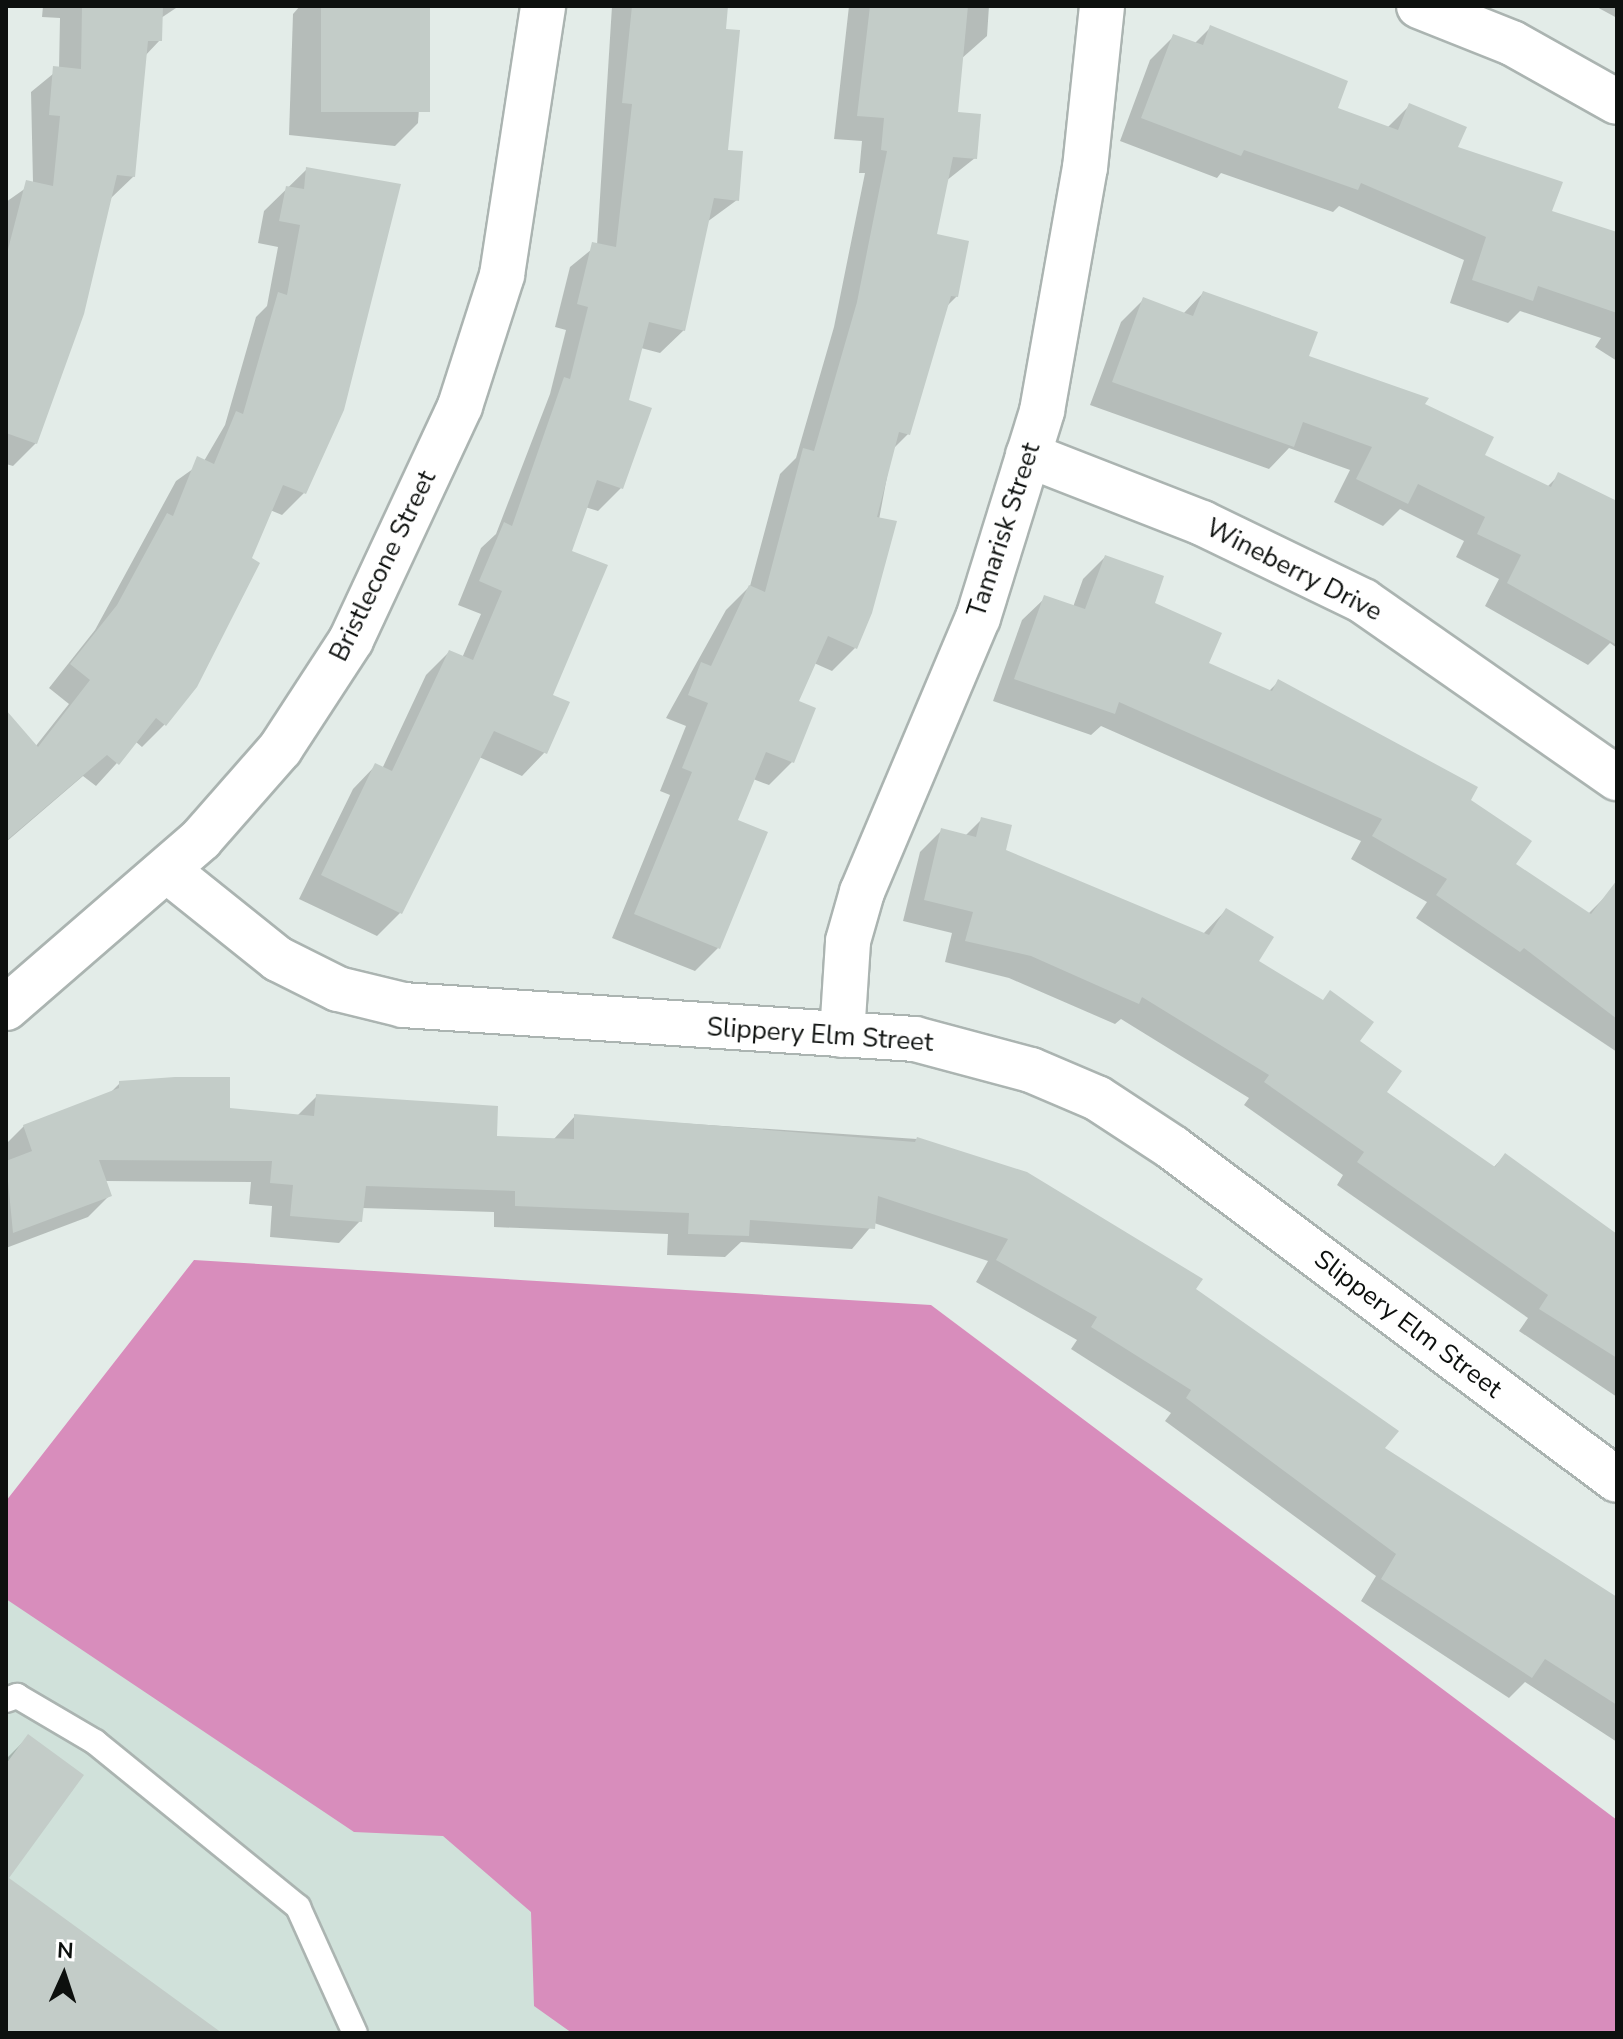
<!DOCTYPE html>
<style>
body{margin:0}
#map{position:relative;width:1623px;height:2039px;overflow:hidden;background:#e3ece8;font-family:"Nunito Sans",sans-serif}
div>[style]{position:absolute}
.built>*{inset:0;background:#d0e1da}
.forest>*{inset:0;background:#d88dbc}
.shadow>*{inset:0;background:#0003}
.building>*{inset:0;background:#c3ccc8;transform-origin:0 0}
.roads{filter:drop-shadow(2px 0 #abb4b1) drop-shadow(-2px 0 #abb4b1) drop-shadow(0 2px #abb4b1) drop-shadow(0 -2px #abb4b1)}
.lane>*{height:24px;margin:-12px;padding:0 12px;transform-origin:12px;border-radius:12px;background:#fff}
.street>*{height:44px;margin:-22px;padding:0 22px;transform-origin:22px;border-radius:22px;background:#fff}
span{translate:-50% -50%;white-space:nowrap;text-align:center;line-height:1.15;-webkit-text-stroke:6px #fff;paint-order:stroke}
.street-label{font-size:26px;color:#0d100e}
.frame{position:absolute;inset:0;border:8px solid #0d100e;pointer-events:none}
.north{position:absolute;left:24px;top:1935px;width:80px;height:80px;-webkit-text-stroke:6px #fff;paint-order:stroke;rotate:3deg;font-size:22px;font-weight:700;line-height:32px;text-align:center;color:#0d100e}
.north::after{content:'';display:block;margin:auto;width:28px;height:36px;background:#0d100e;clip-path:polygon(50% 0,100% 100%,50% 72%,0 100%)}
</style>
<div id="map">
<div class="built">
<i style="clip-path:polygon(6px 1599px,629px 1813px,918px 2033px,6px 2033px)"></i>
</div>
<div class="forest">
<i style="clip-path:polygon(194px 1260px,931px 1305px,1617px 1820px,1617px 2033px,572px 2033px,534px 2006px,531px 1912px,443px 1836px,354px 1832px,6px 1599px,6px 1501px)"></i>
</div>
<div class="shadow">
<i style="clip-path:polygon(43px 6px,179px 6px,161px 18px,160px 40px,144px 57px,134px 176px,110px 199px,36px 443px,13px 466px,6px 464px,6px 202px,33px 183px,31px 92px,59px 69px,60px 18px,42px 17px)"></i>
<i style="clip-path:polygon(300px 6px,426px 6px,418px 123px,395px 146px,289px 135px,293px 14px)"></i>
<i style="clip-path:polygon(612px 6px,726px 6px,725px 152px,737px 200px,707px 222px,684px 330px,660px 353px,641px 348px,627px 401px,621px 488px,598px 511px,585px 507px,569px 552px,545px 752px,522px 776px,479px 757px,400px 913px,377px 936px,299px 899px,353px 789px,376px 765px,382px 769px,426px 675px,449px 652px,462px 658px,481px 614px,458px 605px,481px 548px,496px 534px,550px 394px,566px 330px,555px 327px,570px 267px,597px 245px)"></i>
<i style="clip-path:polygon(849px 6px,989px 6px,987px 36px,961px 59px,956px 114px,975px 158px,946px 181px,935px 236px,957px 296px,946px 307px,908px 434px,892px 450px,855px 648px,832px 671px,814px 663px,796px 702px,792px 762px,769px 785px,753px 779px,736px 822px,718px 948px,695px 971px,612px 938px,670px 795px,660px 791px,686px 726px,666px 718px,726px 610px,750px 586px,780px 474px,796px 458px,834px 327px,865px 173px,859px 173px,862px 141px,834px 139px)"></i>
<i style="clip-path:polygon(1595px 6px,1617px 6px,1617px 18px)"></i>
<i style="clip-path:polygon(1210px 28px,1336px 110px,1387px 128px,1410px 105px,1455px 148px,1550px 212px,1617px 235px,1617px 361px,1595px 347px,1601px 338px,1520px 311px,1508px 323px,1450px 303px,1464px 260px,1339px 206px,1333px 212px,1221px 173px,1217px 178px,1120px 141px,1150px 60px,1174px 36px,1194px 44px)"></i>
<i style="clip-path:polygon(307px 169px,304px 493px,282px 515px,270px 510px,164px 725px,142px 747px,136px 742px,96px 786px,83px 776px,6px 842px,6px 744px,35px 747px,69px 704px,49px 688px,95px 630px,176px 481px,204px 461px,225px 425px,256px 317px,267px 306px,278px 247px,258px 243px,264px 211px)"></i>
<i style="clip-path:polygon(1203px 293px,1307px 358px,1423px 405px,1482px 456px,1547px 487px,1559px 475px,1617px 508px,1617px 648px,1610px 643px,1588px 665px,1485px 606px,1499px 579px,1456px 557px,1464px 541px,1400px 509px,1383px 526px,1334px 502px,1350px 470px,1289px 448px,1269px 469px,1090px 405px,1121px 322px,1144px 299px,1183px 314px)"></i>
<i style="clip-path:polygon(1105px 557px,1206px 664px,1269px 691px,1279px 681px,1468px 801px,1513px 864px,1588px 914px,1610px 892px,1617px 897px,1617px 1052px,1416px 918px,1427px 902px,1351px 859px,1361px 841px,1101px 726px,1091px 735px,993px 701px,1022px 620px,1045px 598px,1073px 607px,1083px 579px)"></i>
<i style="clip-path:polygon(981px 820px,1004px 851px,1203px 934px,1226px 910px,1256px 961px,1357px 1042px,1384px 1093px,1493px 1168px,1505px 1155px,1617px 1235px,1617px 1397px,1519px 1331px,1528px 1318px,1337px 1185px,1343px 1175px,1244px 1105px,1249px 1098px,1121px 1019px,1115px 1024px,1009px 978px,945px 962px,952px 933px,903px 921px,920px 852px,942px 830px,965px 836px)"></i>
<i style="clip-path:polygon(120px 1083px,228px 1110px,297px 1116px,317px 1096px,495px 1138px,553px 1140px,575px 1116px,917px 1139px,1194px 1290px,1382px 1449px,1617px 1615px,1617px 1742px,1525px 1682px,1509px 1698px,1361px 1601px,1376px 1576px,1165px 1421px,1171px 1413px,1071px 1349px,1077px 1340px,976px 1282px,988px 1261px,874px 1223px,852px 1249px,741px 1242px,725px 1257px,667px 1255px,668px 1234px,494px 1227px,494px 1212px,362px 1208px,360px 1221px,339px 1243px,270px 1237px,272px 1206px,249px 1204px,251px 1182px,105px 1181px,110px 1195px,88px 1217px,6px 1248px,6px 1144px,24px 1126px,109px 1094px)"></i>
<i style="clip-path:polygon(28px 1737px,6px 1879px,6px 1759px)"></i>
</div>
<div class="building">
<i style="clip-path:polygon(82px 6px,163px 6px,162px 41px,148px 41px,135px 177px,117px 175px,84px 314px,37px 444px,6px 433px,6px 257px,26px 180px,53px 186px,60px 116px,49px 115px,53px 66px,81px 69px)"></i>
<i style="left:321px;top:6px;width:109px;height:106px"></i>
<i style="clip-path:polygon(632px 6px,728px 6px,726px 29px,740px 30px,728px 150px,743px 151px,739px 201px,714px 198px,685px 331px,649px 322px,629px 400px,652px 408px,623px 489px,597px 480px,572px 551px,608px 565px,553px 695px,570px 702px,547px 754px,494px 731px,402px 914px,321px 875px,375px 763px,392px 771px,449px 650px,473px 660px,502px 591px,479px 581px,504px 522px,512px 526px,564px 377px,570px 379px,588px 307px,577px 304px,592px 242px,616px 247px,632px 104px,622px 103px)"></i>
<i style="clip-path:polygon(870px 6px,968px 6px,958px 112px,981px 114px,977px 159px,953px 157px,937px 234px,969px 241px,958px 297px,951px 296px,910px 435px,899px 432px,877px 517px,897px 521px,872px 613px,857px 649px,828px 636px,799px 701px,816px 708px,794px 763px,766px 752px,738px 820px,768px 832px,720px 949px,634px 914px,692px 772px,682px 768px,708px 703px,688px 695px,701px 662px,711px 666px,749px 585px,765px 592px,803px 448px,814px 451px,857px 302px,887px 151px,881px 150px,884px 118px,857px 116px)"></i>
<i style="clip-path:polygon(1210px 25px,1348px 81px,1338px 108px,1398px 130px,1409px 103px,1467px 127px,1458px 147px,1563px 182px,1552px 211px,1617px 232px,1617px 313px,1538px 286px,1533px 301px,1472px 280px,1486px 237px,1361px 183px,1358px 190px,1244px 150px,1241px 156px,1141px 118px,1173px 34px,1203px 45px)"></i>
<i style="clip-path:polygon(306px 167px,401px 184px,344px 410px,306px 494px,283px 485px,252px 558px,260px 563px,197px 687px,166px 726px,156px 718px,119px 765px,107px 755px,6px 841px,6px 710px,38px 747px,90px 680px,70px 664px,117px 605px,167px 513px,173px 516px,197px 456px,214px 464px,236px 411px,243px 414px,278px 292px,287px 295px,300px 225px,279px 221px,286px 186px,304px 189px)"></i>
<i style="clip-path:polygon(1203px 291px,1318px 332px,1309px 356px,1429px 398px,1425px 404px,1494px 437px,1485px 455px,1551px 487px,1558px 472px,1617px 501px,1617px 645px,1507px 583px,1521px 555px,1477px 534px,1485px 517px,1418px 484px,1408px 504px,1356px 479px,1372px 447px,1303px 422px,1294px 447px,1112px 382px,1143px 297px,1193px 316px)"></i>
<i style="clip-path:polygon(1105px 555px,1164px 576px,1155px 603px,1222px 633px,1209px 663px,1272px 691px,1278px 679px,1478px 787px,1471px 800px,1532px 841px,1516px 864px,1591px 914px,1617px 880px,1617px 1019px,1524px 948px,1520px 952px,1436px 895px,1447px 879px,1372px 836px,1382px 819px,1119px 702px,1115px 714px,1014px 679px,1044px 595px,1085px 609px)"></i>
<i style="clip-path:polygon(981px 817px,1012px 825px,1006px 850px,1209px 935px,1226px 908px,1274px 937px,1259px 961px,1323px 1000px,1330px 990px,1374px 1022px,1360px 1041px,1402px 1071px,1387px 1092px,1495px 1167px,1505px 1153px,1617px 1234px,1617px 1358px,1539px 1309px,1548px 1295px,1357px 1162px,1364px 1152px,1264px 1082px,1269px 1075px,1142px 997px,1139px 1004px,1031px 956px,965px 941px,973px 912px,924px 900px,941px 828px,976px 837px)"></i>
<i style="clip-path:polygon(175px 1077px,230px 1077px,230px 1108px,314px 1116px,316px 1094px,498px 1106px,497px 1136px,574px 1139px,574px 1114px,915px 1142px,917px 1137px,1027px 1172px,1203px 1279px,1196px 1289px,1399px 1431px,1385px 1448px,1617px 1597px,1617px 1705px,1545px 1659px,1532px 1678px,1381px 1579px,1396px 1554px,1186px 1398px,1191px 1390px,1091px 1327px,1097px 1317px,996px 1260px,1008px 1239px,878px 1196px,875px 1229px,750px 1220px,749px 1236px,688px 1234px,689px 1213px,515px 1206px,515px 1191px,366px 1186px,362px 1222px,290px 1216px,293px 1185px,270px 1183px,272px 1161px,99px 1160px,112px 1196px,13px 1233px,6px 1161px,32px 1151px,23px 1125px,119px 1088px,119px 1081px)"></i>
<i style="clip-path:polygon(28px 1734px,84px 1775px,9px 1878px,222px 2033px,6px 2033px,6px 1764px)"></i>
</div>
<div class="roads">
<div class="lane">
<i style="left:6px;top:1700px;width:12px;rotate:-20deg"></i>
<i style="left:17px;top:1696px;width:91px;rotate:30.5deg"></i>
<i style="left:95px;top:1742px;width:262px;rotate:39.1deg"></i>
<i style="left:298px;top:1907px;width:138px;rotate:65.7deg"></i>
</div>
<div class="street">
<i style="left:1419px;top:6px;width:100px;rotate:21.7deg"></i>
<i style="left:1512px;top:43px;width:120px;rotate:29.3deg"></i>
<i style="left:1028px;top:455px;width:187px;rotate:21.3deg"></i>
<i style="left:1202px;top:523px;width:179px;rotate:25.8deg"></i>
<i style="left:1363px;top:601px;width:310px;rotate:34.9deg"></i>
<i style="left:168px;top:871px;width:141px;rotate:38.7deg"></i>
<i style="left:278px;top:959px;width:67px;rotate:26.6deg"></i>
<i style="left:338px;top:989px;width:67px;rotate:13.8deg"></i>
<i style="left:403px;top:1005px;width:513px;rotate:3.8deg"></i>
<i style="left:915px;top:1039px;width:120px;rotate:15deg"></i>
<i style="left:1031px;top:1070px;width:72px;rotate:23deg"></i>
<i style="left:1097px;top:1098px;width:91px;rotate:33.3deg"></i>
<i style="left:1173px;top:1148px;width:554px;rotate:36.79deg"></i>
<i style="left:6px;top:1008px;width:258px;rotate:-40.9deg"></i>
<i style="left:201px;top:839px;width:120px;rotate:-48.7deg"></i>
<i style="left:280px;top:749px;width:130px;rotate:-56.9deg"></i>
<i style="left:351px;top:640px;width:258px;rotate:-65deg"></i>
<i style="left:460px;top:406px;width:138px;rotate:-72.2deg"></i>
<i style="left:502px;top:275px;width:272px;rotate:-81.3deg"></i>
<i style="left:842px;top:1035px;width:94px;rotate:-86.3deg"></i>
<i style="left:848px;top:941px;width:51px;rotate:-74.1deg"></i>
<i style="left:862px;top:892px;width:298px;rotate:-67.1deg"></i>
<i style="left:978px;top:618px;width:217px;rotate:-72.8deg"></i>
<i style="left:1042px;top:411px;width:247px;rotate:-80deg"></i>
<i style="left:1085px;top:168px;width:163px;rotate:-84deg"></i>
</div>
</div>
<div class="street-label">
<span style="left:1004px;top:530px;rotate:-72deg">Tamarisk Street</span>
<span style="left:383px;top:566px;rotate:-64deg">Bristlecone Street</span>
<span style="left:1294px;top:570px;rotate:27deg">Wineberry Drive</span>
<span style="left:820px;top:1035px;rotate:4deg">Slippery Elm Street</span>
<span style="left:1408px;top:1324px;rotate:37deg">Slippery Elm Street</span>
</div>
<div class="frame"></div>
<div class="north">N</div>
</div>
